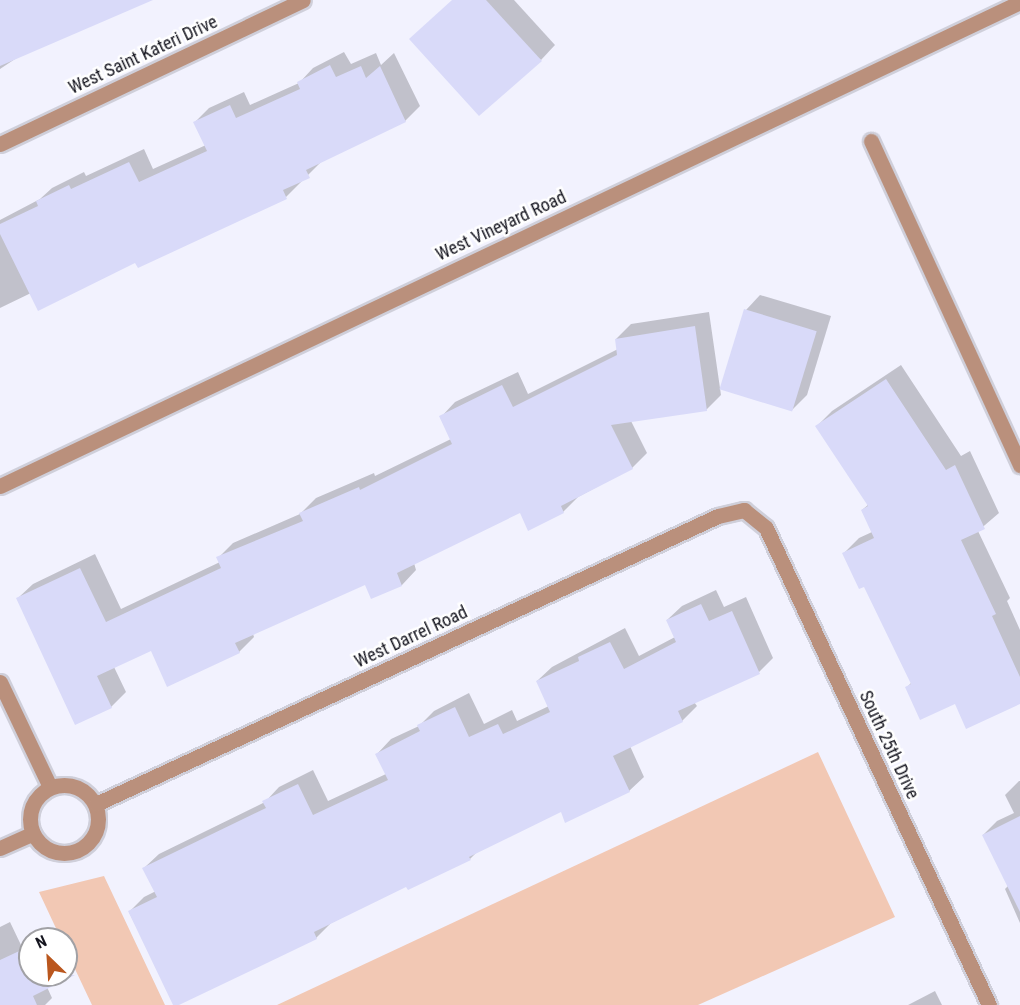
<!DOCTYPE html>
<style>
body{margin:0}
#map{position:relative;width:1020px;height:1005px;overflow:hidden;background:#f2f2fe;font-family:"Roboto Condensed",sans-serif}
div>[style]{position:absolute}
.green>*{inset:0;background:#f2c8b4}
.shadow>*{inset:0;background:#0003}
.building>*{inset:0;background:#d9daf9;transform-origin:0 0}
.roads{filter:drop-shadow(2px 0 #cfcfda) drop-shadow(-2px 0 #cfcfda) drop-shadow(0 2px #cfcfda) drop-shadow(0 -2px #cfcfda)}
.service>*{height:15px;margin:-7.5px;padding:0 7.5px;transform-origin:7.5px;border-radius:7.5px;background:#ba907c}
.minor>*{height:15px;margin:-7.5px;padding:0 7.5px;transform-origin:7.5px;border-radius:7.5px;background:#ba907c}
.minor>.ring{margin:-7.5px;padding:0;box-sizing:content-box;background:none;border:15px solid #ba907c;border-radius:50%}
.tertiary>*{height:15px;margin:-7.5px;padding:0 7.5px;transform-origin:7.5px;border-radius:7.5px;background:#ba907c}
span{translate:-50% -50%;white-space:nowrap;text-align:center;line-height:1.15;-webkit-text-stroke:5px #fff;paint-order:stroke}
.street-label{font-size:18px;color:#15151f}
.north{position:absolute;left:18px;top:927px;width:60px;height:60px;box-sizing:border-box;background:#fff;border:2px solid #a1a1a5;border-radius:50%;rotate:335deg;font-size:16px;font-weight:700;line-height:24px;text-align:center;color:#15151f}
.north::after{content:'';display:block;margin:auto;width:21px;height:27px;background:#ba571e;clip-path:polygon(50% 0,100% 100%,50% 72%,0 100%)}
</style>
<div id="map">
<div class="green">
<i style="clip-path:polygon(818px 752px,895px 917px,698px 1005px,277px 1005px)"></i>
<i style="clip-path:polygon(104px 876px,165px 1005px,92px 1005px,66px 950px,66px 939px,61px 939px,39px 892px)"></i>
</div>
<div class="shadow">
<i style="clip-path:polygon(0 0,150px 0,18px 57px,0 69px)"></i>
<i style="clip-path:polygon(452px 0,514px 0,555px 45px,541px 60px)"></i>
<i style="clip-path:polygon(344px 52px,351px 64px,376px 53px,381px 65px,394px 53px,420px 106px,405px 121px,322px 161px,286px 197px,136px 261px,31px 293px,0 308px,0 220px,40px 199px,52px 188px,84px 172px,86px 176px,144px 149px,153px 169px,206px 145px,195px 122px,209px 108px,244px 92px,250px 105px,299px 83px,313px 68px)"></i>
<i style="clip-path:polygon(760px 295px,831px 316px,807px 395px,792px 410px,746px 310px)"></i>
<i style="clip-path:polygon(709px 312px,721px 395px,706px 410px,631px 421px,647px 453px,632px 468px,578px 497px,563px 512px,520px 511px,414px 563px,416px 570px,402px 585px,372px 597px,366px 583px,253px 634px,254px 637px,239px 652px,152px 649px,114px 667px,126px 692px,111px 707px,18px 598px,33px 584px,95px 554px,121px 609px,220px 562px,218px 558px,233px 543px,300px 514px,316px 498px,374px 473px,375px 476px,451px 439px,441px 417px,455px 402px,518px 372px,528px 394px,618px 349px,616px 339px,631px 324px)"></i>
<i style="clip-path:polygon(901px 365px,961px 456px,970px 451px,999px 513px,978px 531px,1010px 598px,1007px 601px,1020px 630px,1020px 703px,955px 703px,907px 687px,912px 682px,865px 585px,844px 553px,859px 538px,872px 532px,862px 510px,869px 504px,817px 426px,832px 411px)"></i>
<i style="clip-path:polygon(716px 590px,724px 607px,746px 597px,773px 658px,759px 672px,694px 702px,697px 706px,682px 721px,630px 746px,644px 777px,629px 791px,561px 810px,478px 851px,470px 859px,407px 885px,331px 923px,316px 938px,175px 1005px,129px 912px,144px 897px,156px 891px,144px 868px,159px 854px,265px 802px,279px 787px,313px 770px,328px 801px,386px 774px,377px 754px,391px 739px,419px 726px,434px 711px,469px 693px,484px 724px,512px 710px,517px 721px,549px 706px,537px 681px,552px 667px,625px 628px,639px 656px,675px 637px,667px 620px,682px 606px)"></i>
<i style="clip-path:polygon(1019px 781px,1020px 781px,1020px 923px,1005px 889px,1009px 885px,983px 835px,997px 821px,1014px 813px,1005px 795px)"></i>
<i style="clip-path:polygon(10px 922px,21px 945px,30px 940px,30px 975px,60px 975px,47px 987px,52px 998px,45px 1005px,0 1005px,0 927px)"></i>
<i style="clip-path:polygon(42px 935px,45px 939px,33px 939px)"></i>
<i style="clip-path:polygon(935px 991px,942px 1005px,908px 1005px)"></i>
</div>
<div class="building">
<i style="clip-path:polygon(0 0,153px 0,0 66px)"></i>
<i style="clip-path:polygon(452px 0,486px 0,542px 61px,479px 116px,409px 39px)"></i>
<i style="clip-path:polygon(330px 65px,336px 77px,361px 66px,366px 78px,380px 66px,406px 122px,306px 170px,310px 178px,283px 190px,287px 199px,138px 268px,135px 263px,38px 311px,0 234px,0 224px,38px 206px,36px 201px,69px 185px,71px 189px,129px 162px,139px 182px,207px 151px,193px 122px,230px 105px,236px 118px,300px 89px,297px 82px)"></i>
<i style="left:744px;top:309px;width:76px;height:84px;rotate:17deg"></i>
<i style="clip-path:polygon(695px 326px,707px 411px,611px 425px,633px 469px,561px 506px,564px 513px,528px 531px,520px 513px,397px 573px,402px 586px,371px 599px,365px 585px,235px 643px,240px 653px,167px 687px,151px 651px,97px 676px,112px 708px,75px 725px,16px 598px,80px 568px,106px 622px,221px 568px,216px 557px,303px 521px,299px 513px,359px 487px,360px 490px,452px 444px,439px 416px,502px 385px,513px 407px,617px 355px,615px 339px)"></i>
<i style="clip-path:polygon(886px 379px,946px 470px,955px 465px,985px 529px,961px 540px,996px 614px,992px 616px,1020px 677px,1020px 704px,966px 729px,955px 704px,920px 720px,905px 687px,911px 684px,864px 587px,859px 589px,842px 553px,874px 538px,861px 510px,868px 506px,815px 426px)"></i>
<i style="clip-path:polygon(701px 604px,709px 621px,732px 611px,760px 674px,678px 711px,683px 722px,613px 756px,630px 792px,565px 823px,561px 812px,469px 857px,471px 860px,408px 890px,406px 887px,314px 932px,317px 939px,179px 1005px,173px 1005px,128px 911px,157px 897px,142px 868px,266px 808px,262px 801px,298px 784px,313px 815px,388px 780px,375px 754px,420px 731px,417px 725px,455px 707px,469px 737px,498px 724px,503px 734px,550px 712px,536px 681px,579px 661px,578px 657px,610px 642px,624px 669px,676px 642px,666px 620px)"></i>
<i style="clip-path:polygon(1020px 816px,1020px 912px,982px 835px)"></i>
<i style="clip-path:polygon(30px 946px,30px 975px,75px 975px,33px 996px,37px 1005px,0 1005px,0 960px)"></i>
</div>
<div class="roads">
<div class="service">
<i style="left:871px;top:141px;width:357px;rotate:65.3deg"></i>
</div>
<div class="minor">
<i style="left:0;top:144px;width:335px;rotate:-25.4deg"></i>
<i style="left:0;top:682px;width:116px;rotate:64.5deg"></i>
<i class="ring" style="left:30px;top:785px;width:53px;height:53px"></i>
<i style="left:96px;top:804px;width:685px;rotate:-24.85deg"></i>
<i style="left:718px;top:516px;width:27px;rotate:-13deg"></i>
<i style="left:744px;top:510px;width:28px;rotate:39deg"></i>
<i style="left:766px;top:528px;width:527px;rotate:64.94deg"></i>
<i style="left:0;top:848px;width:36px;rotate:-24deg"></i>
</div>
<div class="tertiary">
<i style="left:0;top:486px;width:1129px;rotate:-25.38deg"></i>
</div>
</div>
<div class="street-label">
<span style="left:143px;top:55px;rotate:-25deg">West Saint Kateri Drive</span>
<span style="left:501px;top:226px;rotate:-25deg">West Vineyard Road</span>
<span style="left:411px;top:637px;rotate:-25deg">West Darrel Road</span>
<span style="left:889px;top:745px;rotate:65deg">South 25th Drive</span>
</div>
<div class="north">N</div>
</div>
